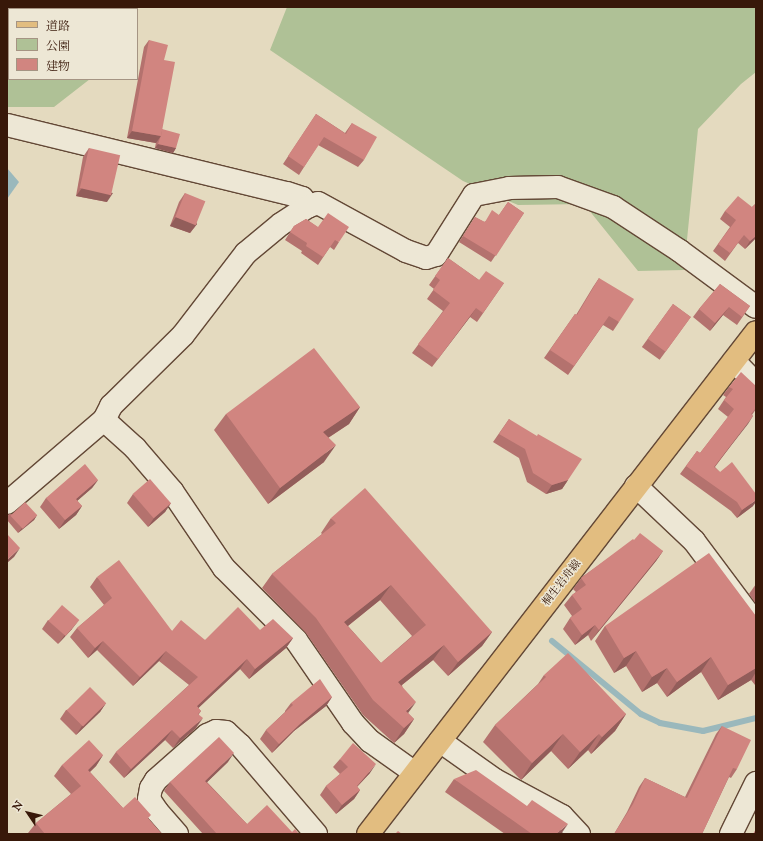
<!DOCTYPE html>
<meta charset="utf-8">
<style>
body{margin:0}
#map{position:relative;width:763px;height:841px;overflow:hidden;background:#e4dabf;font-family:"IM FELL Great Primer","Noto Serif JP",serif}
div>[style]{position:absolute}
.green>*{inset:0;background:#afc196}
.water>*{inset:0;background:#9ab8bc}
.stream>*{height:6px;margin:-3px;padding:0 3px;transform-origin:3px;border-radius:3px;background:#9ab8bc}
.roads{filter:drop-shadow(1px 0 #634836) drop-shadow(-1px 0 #634836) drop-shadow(0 1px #634836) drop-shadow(0 -1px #634836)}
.minor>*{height:22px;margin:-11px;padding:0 11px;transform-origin:11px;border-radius:11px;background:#ede7d5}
.major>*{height:22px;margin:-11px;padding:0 11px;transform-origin:11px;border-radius:11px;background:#e2bd80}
.wall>*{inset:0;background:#b4726e;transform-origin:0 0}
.shaded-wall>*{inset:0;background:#925d5a}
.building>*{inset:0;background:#d18580;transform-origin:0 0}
span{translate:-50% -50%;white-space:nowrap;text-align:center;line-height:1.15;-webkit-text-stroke:3px #ede7d5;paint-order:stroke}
.street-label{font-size:11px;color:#381809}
.frame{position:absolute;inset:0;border:8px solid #381809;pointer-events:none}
.legend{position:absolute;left:8px;top:8px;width:130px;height:72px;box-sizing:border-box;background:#ede7d5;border:1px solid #a59483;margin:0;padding:5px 7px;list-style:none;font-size:12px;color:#381809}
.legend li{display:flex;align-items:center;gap:8px;height:20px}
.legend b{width:20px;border:1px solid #a59483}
.north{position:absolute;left:8px;top:793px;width:40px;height:40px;-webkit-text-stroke:3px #ede7d5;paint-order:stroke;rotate:305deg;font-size:11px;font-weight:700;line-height:16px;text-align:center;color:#381809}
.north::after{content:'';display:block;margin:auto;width:14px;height:18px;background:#381809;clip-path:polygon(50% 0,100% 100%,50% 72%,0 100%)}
</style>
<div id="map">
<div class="green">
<i style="clip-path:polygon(7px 7px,127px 7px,126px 9px,9px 9px,9px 79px,90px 79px,54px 107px,7px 107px)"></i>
<i style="clip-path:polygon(287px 7px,756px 7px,756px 72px,741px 84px,698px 129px,684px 270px,638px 271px,584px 204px,518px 205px,463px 181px,270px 50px)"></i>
</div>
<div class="water">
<i style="clip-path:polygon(7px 168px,19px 182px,7px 199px)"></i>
</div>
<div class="stream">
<i style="left:552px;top:641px;width:115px;rotate:39.4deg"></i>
<i style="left:641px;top:714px;width:21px;rotate:25deg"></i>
<i style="left:660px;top:723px;width:44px;rotate:10.5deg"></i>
<i style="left:703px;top:731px;width:55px;rotate:-13.8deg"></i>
</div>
<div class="roads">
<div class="minor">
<i style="left:7px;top:125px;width:288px;rotate:13.7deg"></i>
<i style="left:287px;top:193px;width:16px;rotate:18deg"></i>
<i style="left:302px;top:198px;width:11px;rotate:49deg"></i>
<i style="left:734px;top:361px;width:32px;rotate:46deg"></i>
<i style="left:104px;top:420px;width:42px;rotate:42.1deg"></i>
<i style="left:135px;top:448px;width:57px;rotate:49.3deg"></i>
<i style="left:172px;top:491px;width:93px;rotate:56deg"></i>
<i style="left:224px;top:568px;width:102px;rotate:45deg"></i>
<i style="left:296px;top:640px;width:101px;rotate:55.5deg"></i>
<i style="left:353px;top:723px;width:25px;rotate:47deg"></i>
<i style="left:370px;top:741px;width:55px;rotate:35.4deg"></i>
<i style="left:636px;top:486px;width:80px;rotate:43.5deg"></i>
<i style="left:694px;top:541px;width:104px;rotate:53.2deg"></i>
<i style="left:7px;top:503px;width:128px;rotate:-40.6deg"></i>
<i style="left:104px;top:420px;width:16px;rotate:-63deg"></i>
<i style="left:111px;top:406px;width:101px;rotate:-44.6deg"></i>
<i style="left:183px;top:335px;width:103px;rotate:-52.5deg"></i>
<i style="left:246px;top:253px;width:45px;rotate:-39.6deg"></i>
<i style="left:281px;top:224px;width:33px;rotate:-33deg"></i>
<i style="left:309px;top:206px;width:9px;rotate:-18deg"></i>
<i style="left:318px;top:203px;width:100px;rotate:28.6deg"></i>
<i style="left:406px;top:251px;width:21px;rotate:19deg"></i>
<i style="left:426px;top:258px;width:10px;rotate:-17deg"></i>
<i style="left:436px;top:255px;width:71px;rotate:-57.7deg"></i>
<i style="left:474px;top:195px;width:36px;rotate:-11deg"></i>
<i style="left:509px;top:188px;width:49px;rotate:-1.2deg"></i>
<i style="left:558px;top:187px;width:59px;rotate:20deg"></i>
<i style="left:613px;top:207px;width:80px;rotate:33.3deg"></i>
<i style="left:680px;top:251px;width:94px;rotate:36.4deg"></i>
<i style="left:440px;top:741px;width:67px;rotate:35.3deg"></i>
<i style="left:495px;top:780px;width:76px;rotate:28.2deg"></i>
<i style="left:562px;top:816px;width:25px;rotate:47deg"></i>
<i style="left:177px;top:834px;width:30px;rotate:-131deg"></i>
<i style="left:157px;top:811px;width:14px;rotate:-124deg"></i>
<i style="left:149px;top:799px;width:11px;rotate:-80deg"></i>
<i style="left:151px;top:788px;width:9px;rotate:-58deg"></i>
<i style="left:156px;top:780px;width:68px;rotate:-41.4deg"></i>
<i style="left:207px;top:735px;width:10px;rotate:-24deg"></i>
<i style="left:216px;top:731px;width:10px;rotate:6deg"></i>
<i style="left:226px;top:732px;width:19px;rotate:43deg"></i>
<i style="left:240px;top:745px;width:117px;rotate:49.5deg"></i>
<i style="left:731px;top:834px;width:57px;rotate:-63.9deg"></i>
</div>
<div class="major">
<i style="left:368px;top:834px;width:634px;rotate:-52.3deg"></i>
</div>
</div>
<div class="wall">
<i style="clip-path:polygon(149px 40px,164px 60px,162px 129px,176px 148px,173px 153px,155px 148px,156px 142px,156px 143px,127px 138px,144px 47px)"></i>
<i style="clip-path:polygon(316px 114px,345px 133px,352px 123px,364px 160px,358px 167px,318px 145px,299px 175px,283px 164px)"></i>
<i style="clip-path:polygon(89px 148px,107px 202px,76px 196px,83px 157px)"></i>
<i style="clip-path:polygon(185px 193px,197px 224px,190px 233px,170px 226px,179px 202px)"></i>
<i style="clip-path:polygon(508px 202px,524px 213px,491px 262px,459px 242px,475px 217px,484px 222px,499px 215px)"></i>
<i style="clip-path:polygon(756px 203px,756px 238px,745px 249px,738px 243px,725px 261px,713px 251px,730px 227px,720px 219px,725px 211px,752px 207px)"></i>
<i style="clip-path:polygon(306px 219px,339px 242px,334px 250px,330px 247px,318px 265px,301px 253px,302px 251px,285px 240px,294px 226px)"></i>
<i style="clip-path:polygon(448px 258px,479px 280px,504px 283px,477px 322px,470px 317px,432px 367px,412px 353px,443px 311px,427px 299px,434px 289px,429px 285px)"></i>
<i style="clip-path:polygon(599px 278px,619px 322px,613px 331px,603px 325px,568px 375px,544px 358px,575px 314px,576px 315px,593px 287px)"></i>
<i style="clip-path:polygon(720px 284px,750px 306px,737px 325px,723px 315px,710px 331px,693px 317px,699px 309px)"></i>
<i style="left:673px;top:304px;width:22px;height:53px;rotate:36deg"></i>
<i style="clip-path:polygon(756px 386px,756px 409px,752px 415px,753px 416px,715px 467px,753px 506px,737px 518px,731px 511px,680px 474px,697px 451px,700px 453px,728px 417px,718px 409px,726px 397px,723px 395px,729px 387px)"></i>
<i style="clip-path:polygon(360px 407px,349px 424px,328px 438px,324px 462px,268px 504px,214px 430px,226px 414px)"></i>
<i style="clip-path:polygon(509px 419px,568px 480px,562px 489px,546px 494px,527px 482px,519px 458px,493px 442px)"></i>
<i style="clip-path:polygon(98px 480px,92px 488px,77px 501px,82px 506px,76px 515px,59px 529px,40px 507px,46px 498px)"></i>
<i style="clip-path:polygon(133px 494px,171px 503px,165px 512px,148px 527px,127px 503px)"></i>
<i style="clip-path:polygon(9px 514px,37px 515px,34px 520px,18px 533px,7px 520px,7px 517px)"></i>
<i style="clip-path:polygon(evenodd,331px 518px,492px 632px,482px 646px,448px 676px,433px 660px,402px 685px,408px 713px,414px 719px,404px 734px,394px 743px,363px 715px,306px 633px,262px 588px,272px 574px,322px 534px,321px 533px,331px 518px,380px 600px,412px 636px,381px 663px,348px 626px,380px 600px)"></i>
<i style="clip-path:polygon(634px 540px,663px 551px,656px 561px,591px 641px,588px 635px,575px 645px,563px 629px,570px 618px,572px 616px,564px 605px,572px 595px,576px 592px,573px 589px,582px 577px)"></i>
<i style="clip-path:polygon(97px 577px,172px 631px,205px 640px,260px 630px,293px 638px,286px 648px,249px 679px,240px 669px,198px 708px,201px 711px,199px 714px,196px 728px,173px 748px,165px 740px,124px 778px,109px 762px,116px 752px,189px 685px,159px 661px,133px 686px,97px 650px,88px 658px,70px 637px,77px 628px,104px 605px,90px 587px)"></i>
<i style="clip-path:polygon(756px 584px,756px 604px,749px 594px)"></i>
<i style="clip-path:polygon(756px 616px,756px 684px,755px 685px,751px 680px,718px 700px,701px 672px,667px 697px,657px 683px,642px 692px,626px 666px,614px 673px,595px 641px,605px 626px)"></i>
<i style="clip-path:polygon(48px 620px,72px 629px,58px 644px,42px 629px)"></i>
<i style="clip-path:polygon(544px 675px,626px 714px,615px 731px,591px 754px,588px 750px,568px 769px,551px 751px,521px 780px,483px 742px,495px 725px,538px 684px)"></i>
<i style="clip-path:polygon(332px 697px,326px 706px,294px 731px,272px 753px,260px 739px,266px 730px,285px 712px,285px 711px,291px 703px)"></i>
<i style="clip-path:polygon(106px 703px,100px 712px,76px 735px,60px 719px,66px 710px)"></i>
<i style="clip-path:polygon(722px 726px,737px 769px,731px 778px,729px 777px,702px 834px,614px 834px,627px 812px,639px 787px,645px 778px,685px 797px,716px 734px)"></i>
<i style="clip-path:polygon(103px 755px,96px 766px,90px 772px,123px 808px,148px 819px,162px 834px,29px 834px,28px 833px,36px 823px,71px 794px,54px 776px,62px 765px)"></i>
<i style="clip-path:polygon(340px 759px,370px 773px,357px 787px,360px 790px,354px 799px,336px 814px,320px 795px,326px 786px,340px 774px,333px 767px)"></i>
<i style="clip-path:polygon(228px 762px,207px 782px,247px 824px,292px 832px,299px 834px,203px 834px,164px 791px,170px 782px)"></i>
<i style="clip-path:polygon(454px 779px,561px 834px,505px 834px,445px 792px)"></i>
<i style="clip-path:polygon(756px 829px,756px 834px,753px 834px)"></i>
</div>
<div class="shaded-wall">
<i style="clip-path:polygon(132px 131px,161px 136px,156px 143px,127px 138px)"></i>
<i style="clip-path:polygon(158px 144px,176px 148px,173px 153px,155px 148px)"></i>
<i style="clip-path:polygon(82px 188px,113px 193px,107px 202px,76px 196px)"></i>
<i style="clip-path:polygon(176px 217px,197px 224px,190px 233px,170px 226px)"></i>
<i style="clip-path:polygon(756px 236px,756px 238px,745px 249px,750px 241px)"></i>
<i style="clip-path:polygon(729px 307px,723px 315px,710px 331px,715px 323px)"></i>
<i style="clip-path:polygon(476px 308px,470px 317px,432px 367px,438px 359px)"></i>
<i style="clip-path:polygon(360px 407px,349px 424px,311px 449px,323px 432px)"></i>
<i style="clip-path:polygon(753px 416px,748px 424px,708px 475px,714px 467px)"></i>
<i style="clip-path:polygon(336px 445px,324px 462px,268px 504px,280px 488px)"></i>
<i style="clip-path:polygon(98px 480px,92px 488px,69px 508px,76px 499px)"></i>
<i style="clip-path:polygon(568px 480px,562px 489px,546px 494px,552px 485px)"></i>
<i style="clip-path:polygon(756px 500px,756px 502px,753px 506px,737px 518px,742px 510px)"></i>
<i style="clip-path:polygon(171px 503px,165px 512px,148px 527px,154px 518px)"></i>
<i style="clip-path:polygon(82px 506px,76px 515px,59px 529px,65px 520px)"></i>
<i style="clip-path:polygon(37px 515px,34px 520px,18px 533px,21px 529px)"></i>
<i style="clip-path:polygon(20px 548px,14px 557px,7px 563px,7px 560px)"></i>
<i style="clip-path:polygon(663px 551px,656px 561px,591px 641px,599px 630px)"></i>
<i style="clip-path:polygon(391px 585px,380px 600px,334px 637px,344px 622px)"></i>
<i style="clip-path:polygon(79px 620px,72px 629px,58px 644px,64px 636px)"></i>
<i style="clip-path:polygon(595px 625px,588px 635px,575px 645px,582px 635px)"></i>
<i style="clip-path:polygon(492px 632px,482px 646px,448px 676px,458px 662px)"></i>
<i style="clip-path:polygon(293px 638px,286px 648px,249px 679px,255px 669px)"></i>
<i style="clip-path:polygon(103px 641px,97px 650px,88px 658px,95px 648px)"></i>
<i style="clip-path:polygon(444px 645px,433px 660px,388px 696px,398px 682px)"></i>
<i style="clip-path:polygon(166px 651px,159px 661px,133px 686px,140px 677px)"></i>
<i style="clip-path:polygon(636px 651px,626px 666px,614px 673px,624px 658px)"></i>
<i style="clip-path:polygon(711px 657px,701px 672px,667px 697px,677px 682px)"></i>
<i style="clip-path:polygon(247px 659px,240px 669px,190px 716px,197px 706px)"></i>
<i style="clip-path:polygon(667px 668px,657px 683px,642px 692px,652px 677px)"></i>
<i style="clip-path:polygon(756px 668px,756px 672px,751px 680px,718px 700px,728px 685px)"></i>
<i style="clip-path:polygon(332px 697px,326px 706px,294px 731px,272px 753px,279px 744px,301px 723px)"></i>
<i style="clip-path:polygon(416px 702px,406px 716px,406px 711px)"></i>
<i style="clip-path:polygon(106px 703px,100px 712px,76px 735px,82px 726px)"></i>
<i style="clip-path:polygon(626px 714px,615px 731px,591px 754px,602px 737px)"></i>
<i style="clip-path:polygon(203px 718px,196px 728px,173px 748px,180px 738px)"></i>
<i style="clip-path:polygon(414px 719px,404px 734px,394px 743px,404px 728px)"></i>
<i style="clip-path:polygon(172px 730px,165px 740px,124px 778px,131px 769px)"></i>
<i style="clip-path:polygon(563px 734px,551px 751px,521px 780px,532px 763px)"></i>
<i style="clip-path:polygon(599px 734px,588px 750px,568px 769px,580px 752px)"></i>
<i style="clip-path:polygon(234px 753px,228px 762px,199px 790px,205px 781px)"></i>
<i style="clip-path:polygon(103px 755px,96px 766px,80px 781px,88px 770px)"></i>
<i style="clip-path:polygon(376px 764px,370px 773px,350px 794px,357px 786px)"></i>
<i style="clip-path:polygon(360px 790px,354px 799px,336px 814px,342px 805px)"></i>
<i style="clip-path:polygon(568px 824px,561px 834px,556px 834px)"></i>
</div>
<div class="building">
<i style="clip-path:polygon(149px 40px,168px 45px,164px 60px,175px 62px,161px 136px,132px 131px)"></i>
<i style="clip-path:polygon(316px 114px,346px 134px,352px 123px,377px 137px,364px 160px,324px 137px,304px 167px,288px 156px)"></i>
<i style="clip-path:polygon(162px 129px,180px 134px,176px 148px,158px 144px,160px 138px,161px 136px)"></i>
<i style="left:89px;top:148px;width:32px;height:41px;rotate:13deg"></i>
<i style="left:185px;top:193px;width:22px;height:26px;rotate:22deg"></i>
<i style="clip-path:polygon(738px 196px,752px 207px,756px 204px,756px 236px,750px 241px,744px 235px,730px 253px,718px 244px,736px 220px,725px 211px)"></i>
<i style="clip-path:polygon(508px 202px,524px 213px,496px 256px,463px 236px,475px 217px,485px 222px,492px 210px,499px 215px)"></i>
<i style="clip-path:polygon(328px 213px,349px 227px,339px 242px,335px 240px,323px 257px,306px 246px,307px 243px,290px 232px,294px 226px,306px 219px,318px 227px)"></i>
<i style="clip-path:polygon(448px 258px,479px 280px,486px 271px,504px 283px,483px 313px,476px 308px,438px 359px,418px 344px,450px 303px,433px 290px,440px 280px,435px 276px)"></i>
<i style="clip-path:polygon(599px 278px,634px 299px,619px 322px,609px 316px,574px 366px,550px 350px,575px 314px,577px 315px)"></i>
<i style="clip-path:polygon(720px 284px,750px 306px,742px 317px,729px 307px,715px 323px,699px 309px)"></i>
<i style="left:673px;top:304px;width:22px;height:43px;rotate:36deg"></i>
<i style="clip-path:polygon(314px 348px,360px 407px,323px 432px,336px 445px,280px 488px,226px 414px)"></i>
<i style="clip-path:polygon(741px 372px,756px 386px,756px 408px,751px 414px,753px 416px,714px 467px,720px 472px,732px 462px,756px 494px,756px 500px,742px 510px,737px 502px,686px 466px,697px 451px,700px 453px,734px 409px,724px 400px,733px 389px,729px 387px)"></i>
<i style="clip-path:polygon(509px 419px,537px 436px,538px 434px,582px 459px,568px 480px,552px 485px,533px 473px,525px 449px,499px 434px)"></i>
<i style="clip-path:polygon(85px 464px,98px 480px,76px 499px,82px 506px,65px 520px,46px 498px)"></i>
<i style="left:150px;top:479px;width:32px;height:23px;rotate:49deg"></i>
<i style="clip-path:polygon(evenodd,365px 488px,492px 632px,458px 662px,444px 645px,398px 682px,416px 702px,406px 711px,414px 719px,404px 728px,373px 700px,316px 618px,272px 574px,336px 523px,331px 518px,365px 488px,391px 585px,426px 625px,381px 663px,344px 622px,391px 585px)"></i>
<i style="left:25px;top:502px;width:18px;height:20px;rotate:47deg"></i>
<i style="clip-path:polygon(640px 533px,663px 551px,599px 630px,595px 625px,582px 635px,570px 618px,582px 609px,572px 595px,586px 585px,581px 578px,633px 539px,634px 540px)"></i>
<i style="clip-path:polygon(7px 534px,20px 548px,7px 560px)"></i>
<i style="clip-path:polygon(709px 553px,756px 616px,756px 668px,728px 685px,711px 657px,677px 682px,667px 668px,652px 677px,636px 651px,624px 658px,605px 626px)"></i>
<i style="clip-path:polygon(119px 560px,172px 631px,181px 620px,205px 640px,238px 607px,260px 630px,273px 619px,293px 638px,255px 669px,247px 659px,197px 706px,201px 711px,198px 714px,203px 718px,180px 738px,172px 730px,131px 769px,116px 752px,198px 677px,166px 651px,140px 677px,103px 641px,95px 648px,77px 628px,112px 598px,97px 577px)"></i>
<i style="left:62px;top:605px;width:23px;height:21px;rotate:41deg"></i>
<i style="clip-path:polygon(568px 653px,626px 714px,602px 737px,599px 734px,580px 752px,563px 734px,532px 763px,495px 725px,546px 677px,544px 675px)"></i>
<i style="clip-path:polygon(320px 679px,332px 697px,301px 723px,279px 744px,266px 730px,293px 705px,291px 703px)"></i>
<i style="left:90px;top:687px;width:23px;height:33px;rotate:45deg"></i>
<i style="clip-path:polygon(722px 726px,751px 740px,737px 769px,733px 768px,702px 834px,614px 834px,633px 804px,645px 778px,687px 798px)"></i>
<i style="clip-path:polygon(219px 737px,234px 753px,205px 781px,247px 824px,267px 805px,292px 832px,295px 829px,299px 834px,217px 834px,170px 782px)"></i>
<i style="clip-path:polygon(89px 740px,103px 755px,88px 770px,123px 808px,135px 797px,151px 815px,148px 818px,162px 834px,45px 834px,36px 823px,81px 786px,62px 765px)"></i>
<i style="clip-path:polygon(353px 743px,376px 764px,357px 786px,360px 790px,342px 805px,326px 786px,348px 767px,340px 759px)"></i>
<i style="clip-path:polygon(476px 770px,527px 806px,532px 800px,568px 824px,556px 834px,532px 834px,454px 779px)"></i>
<i style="clip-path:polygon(398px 831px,402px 834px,395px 834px)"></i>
</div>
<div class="street-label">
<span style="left:562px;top:583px;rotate:-52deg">桐生岩舟線</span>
</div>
<div class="frame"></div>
<ul class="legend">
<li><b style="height:5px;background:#e2bd80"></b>道路</li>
<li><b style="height:11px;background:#afc196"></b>公園</li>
<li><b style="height:11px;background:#d18580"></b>建物</li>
</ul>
<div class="north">N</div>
</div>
